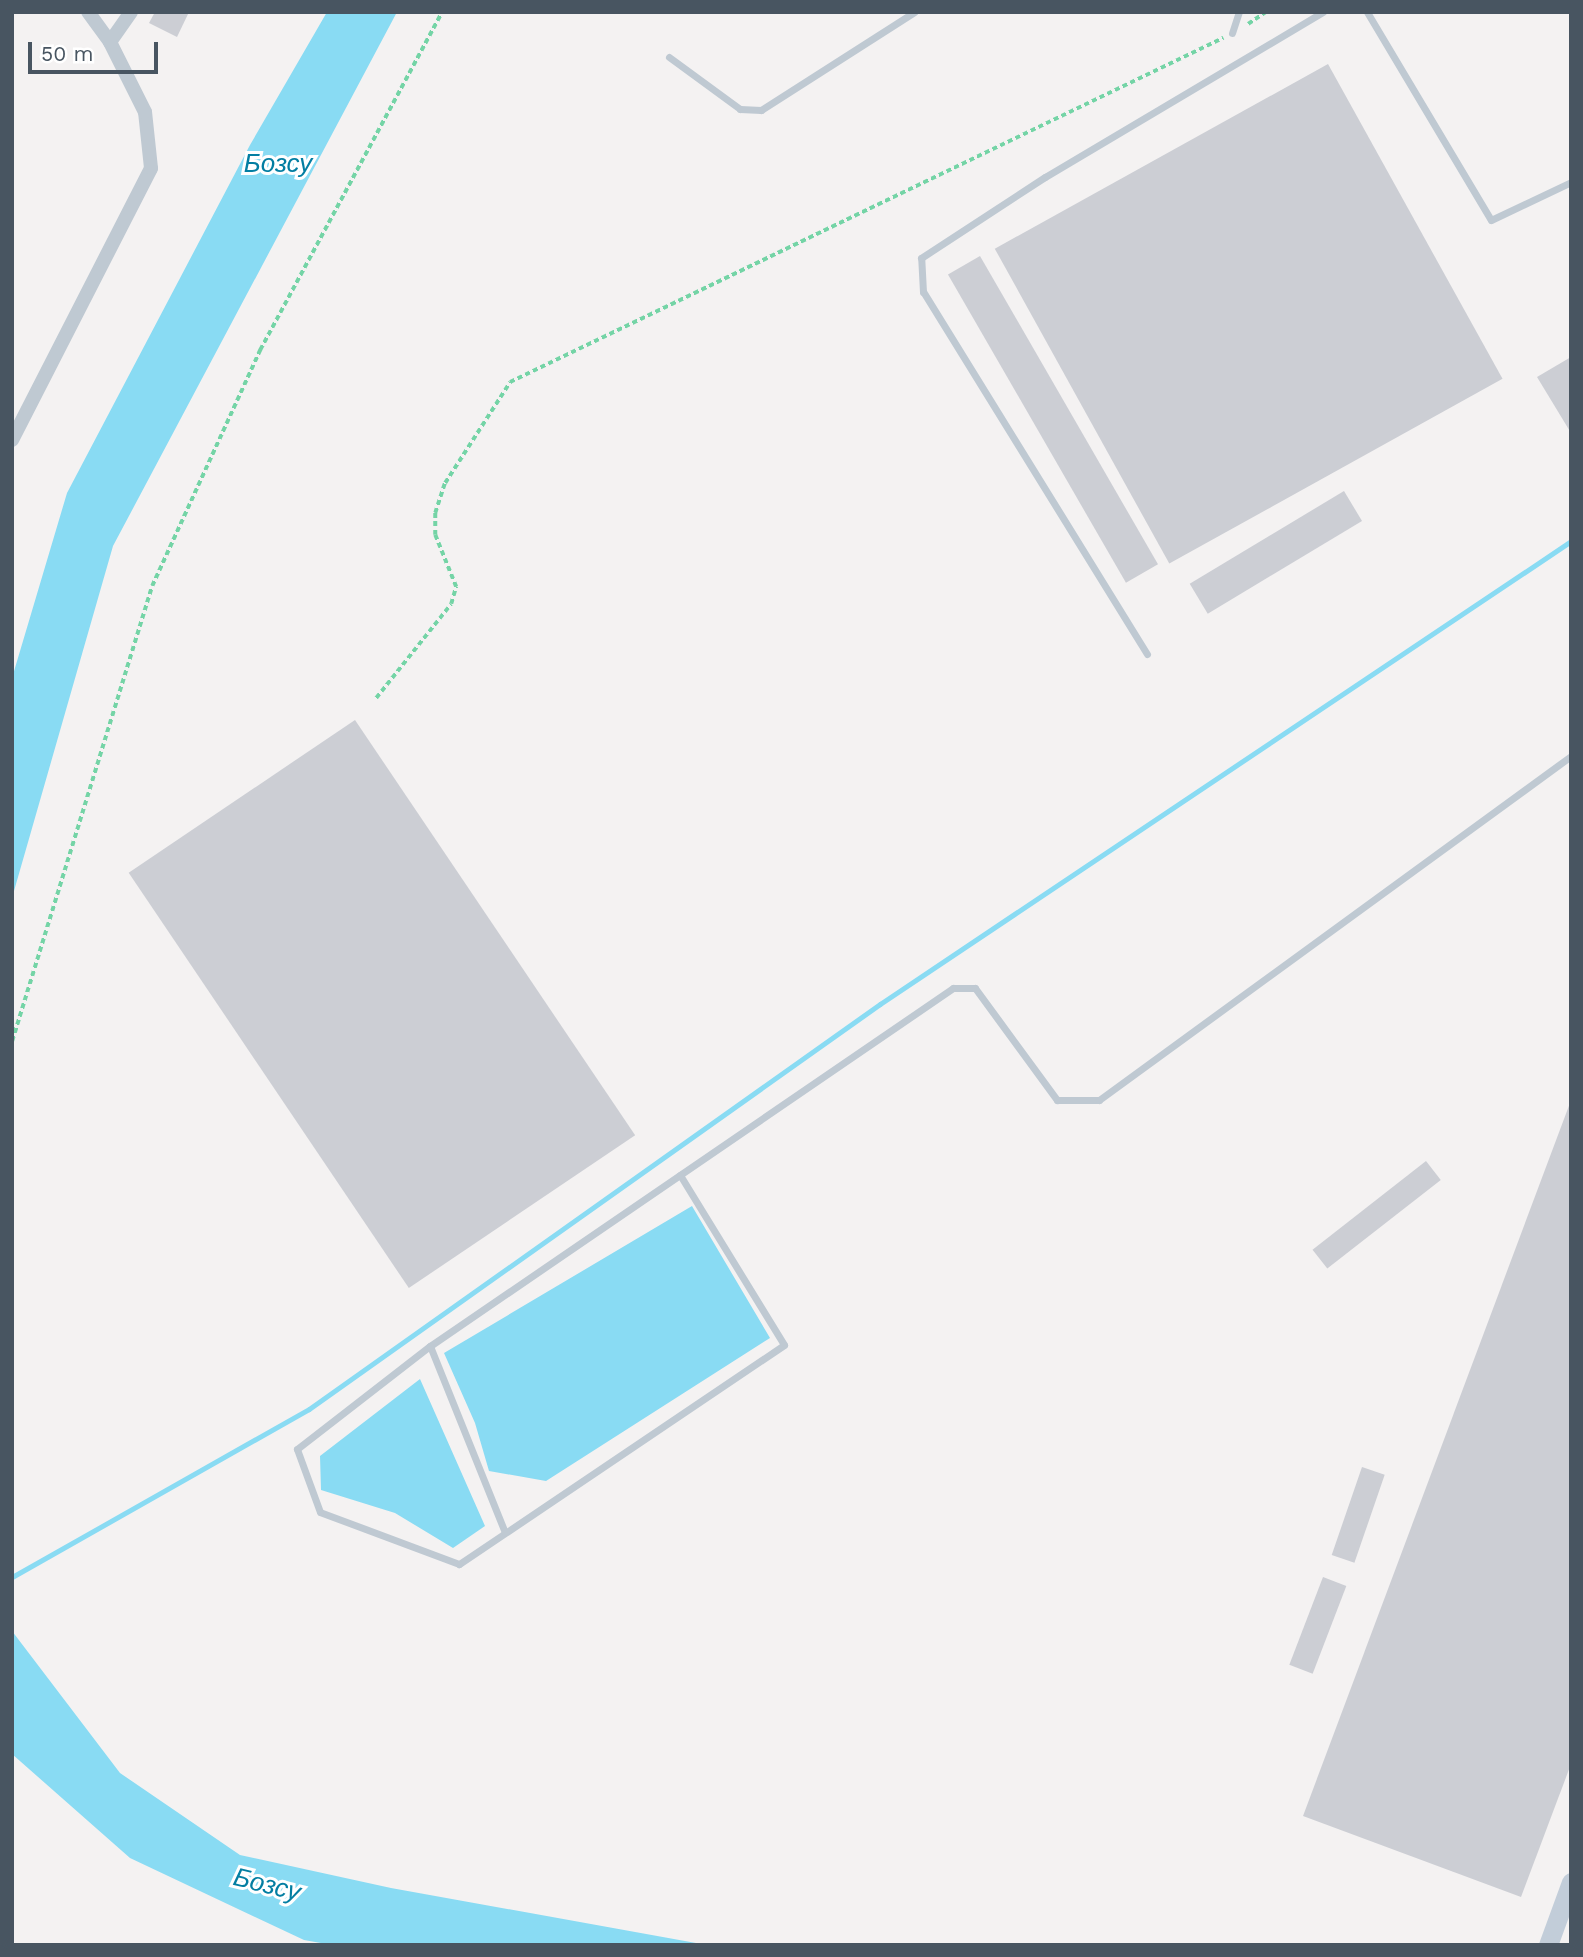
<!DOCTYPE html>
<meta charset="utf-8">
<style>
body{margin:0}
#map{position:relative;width:1583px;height:1957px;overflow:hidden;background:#f4f2f2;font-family:"Work Sans",sans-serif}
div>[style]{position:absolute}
.water>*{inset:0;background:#89dbf3}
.stream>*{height:5px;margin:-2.5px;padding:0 2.5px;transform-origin:2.5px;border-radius:2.5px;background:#89dbf3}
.building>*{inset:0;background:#ccced4;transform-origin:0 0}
.path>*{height:3.5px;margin-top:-1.75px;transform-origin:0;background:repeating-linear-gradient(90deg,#74d4a6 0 5px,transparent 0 8.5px)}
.service>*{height:7px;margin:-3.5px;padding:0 3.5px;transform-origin:3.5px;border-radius:3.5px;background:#bfc9d2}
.minor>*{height:14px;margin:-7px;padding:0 7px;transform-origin:7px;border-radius:7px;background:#bfc9d2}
.secondary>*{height:19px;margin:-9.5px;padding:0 9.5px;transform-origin:9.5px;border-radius:9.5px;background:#c2cdd9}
span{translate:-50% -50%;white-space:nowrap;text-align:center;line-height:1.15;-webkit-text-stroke:6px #fff;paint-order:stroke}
.water-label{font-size:26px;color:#037ea2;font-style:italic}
.frame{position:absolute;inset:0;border:14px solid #485561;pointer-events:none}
.scale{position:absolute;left:28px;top:42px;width:130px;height:32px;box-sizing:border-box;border:4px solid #485561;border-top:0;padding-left:9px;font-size:21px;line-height:24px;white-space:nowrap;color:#485561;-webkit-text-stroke:5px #fff;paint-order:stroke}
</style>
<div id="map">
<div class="water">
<i style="clip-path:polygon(327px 12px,397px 12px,113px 546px,12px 898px,12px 678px,67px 493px,250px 145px)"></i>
<i style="clip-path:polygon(692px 1206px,770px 1338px,546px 1481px,489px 1471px,475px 1423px,444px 1353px)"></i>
<i style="clip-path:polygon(420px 1379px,485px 1526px,453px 1548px,395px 1513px,321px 1490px,320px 1456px)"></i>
<i style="clip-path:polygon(12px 1631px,120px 1773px,240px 1855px,391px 1888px,707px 1945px,332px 1945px,304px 1940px,130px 1858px,12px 1754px)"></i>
</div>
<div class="stream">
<i style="left:12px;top:1577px;width:341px;rotate:-29.5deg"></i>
<i style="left:309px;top:1409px;width:700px;rotate:-35.35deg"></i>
<i style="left:880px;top:1004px;width:832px;rotate:-33.82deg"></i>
</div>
<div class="building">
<i style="clip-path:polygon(155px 12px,189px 12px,177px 37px,149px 23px)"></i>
<i style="left:1328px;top:64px;width:360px;height:381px;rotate:61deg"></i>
<i style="left:980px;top:256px;width:356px;height:37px;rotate:60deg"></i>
<i style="clip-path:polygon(1571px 357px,1571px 433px,1537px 377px)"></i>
<i style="left:1344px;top:491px;width:35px;height:180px;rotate:59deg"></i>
<i style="left:355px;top:720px;width:501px;height:273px;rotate:56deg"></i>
<i style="clip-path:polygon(1570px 1103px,1571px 1764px,1521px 1897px,1303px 1816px)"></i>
<i style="left:1426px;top:1161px;width:24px;height:144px;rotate:52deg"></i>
<i style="left:1362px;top:1467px;width:24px;height:93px;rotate:19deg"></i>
<i style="left:1323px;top:1577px;width:25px;height:94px;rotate:21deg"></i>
</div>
<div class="path">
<i style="left:1248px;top:24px;width:22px;rotate:-34deg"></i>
<i style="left:376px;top:698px;width:120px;rotate:-51.4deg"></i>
<i style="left:451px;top:604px;width:18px;rotate:-74deg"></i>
<i style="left:456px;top:587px;width:56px;rotate:-112deg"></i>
<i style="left:435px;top:535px;width:22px;rotate:-90deg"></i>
<i style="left:435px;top:513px;width:32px;rotate:-72deg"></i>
<i style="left:445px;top:483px;width:120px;rotate:-57.2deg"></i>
<i style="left:510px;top:382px;width:792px;rotate:-25.76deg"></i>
<i style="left:12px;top:1041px;width:476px;rotate:-72.9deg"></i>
<i style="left:152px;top:586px;width:260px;rotate:-65.4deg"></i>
<i style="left:260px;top:350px;width:384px;rotate:-61.7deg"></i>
</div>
<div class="service">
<i style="left:1367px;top:12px;width:242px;rotate:59.2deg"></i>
<i style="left:1491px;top:220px;width:89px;rotate:-25.4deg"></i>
<i style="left:1232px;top:33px;width:22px;rotate:-72deg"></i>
<i style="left:669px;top:57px;width:88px;rotate:36.2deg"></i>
<i style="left:740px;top:109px;width:21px;rotate:3deg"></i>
<i style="left:761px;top:110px;width:182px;rotate:-32.6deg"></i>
<i style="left:1147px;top:654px;width:426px;rotate:-121.7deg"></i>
<i style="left:923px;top:292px;width:34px;rotate:-93deg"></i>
<i style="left:921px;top:258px;width:148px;rotate:-33.2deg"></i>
<i style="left:1045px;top:177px;width:323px;rotate:-30.7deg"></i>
<i style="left:680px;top:1175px;width:199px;rotate:58.5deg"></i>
<i style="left:784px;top:1345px;width:392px;rotate:146deg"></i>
<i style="left:459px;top:1564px;width:148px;rotate:-159.5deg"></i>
<i style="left:320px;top:1512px;width:67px;rotate:-110.1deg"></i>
<i style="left:297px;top:1449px;width:168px;rotate:-37.8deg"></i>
<i style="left:430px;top:1346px;width:634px;rotate:-34.39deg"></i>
<i style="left:953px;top:988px;width:22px"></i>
<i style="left:975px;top:988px;width:139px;rotate:53.8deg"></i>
<i style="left:1057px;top:1100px;width:42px"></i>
<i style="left:1099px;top:1100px;width:584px;rotate:-36.09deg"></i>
<i style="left:430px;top:1346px;width:201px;rotate:68.1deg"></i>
</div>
<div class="minor">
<i style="left:110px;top:42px;width:37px;rotate:-55deg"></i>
<i style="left:12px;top:440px;width:305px;rotate:-62.9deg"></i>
<i style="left:151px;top:168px;width:56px;rotate:-96.1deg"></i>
<i style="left:145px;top:112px;width:78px;rotate:-116.6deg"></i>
<i style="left:110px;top:42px;width:37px;rotate:-126deg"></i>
</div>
<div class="secondary">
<i style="left:1548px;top:1945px;width:67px;rotate:-69.9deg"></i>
</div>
<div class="water-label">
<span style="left:278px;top:164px">Бозсу</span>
<span style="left:267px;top:1885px;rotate:14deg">Бозсу</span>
</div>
<div class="frame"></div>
<div class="scale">50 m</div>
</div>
